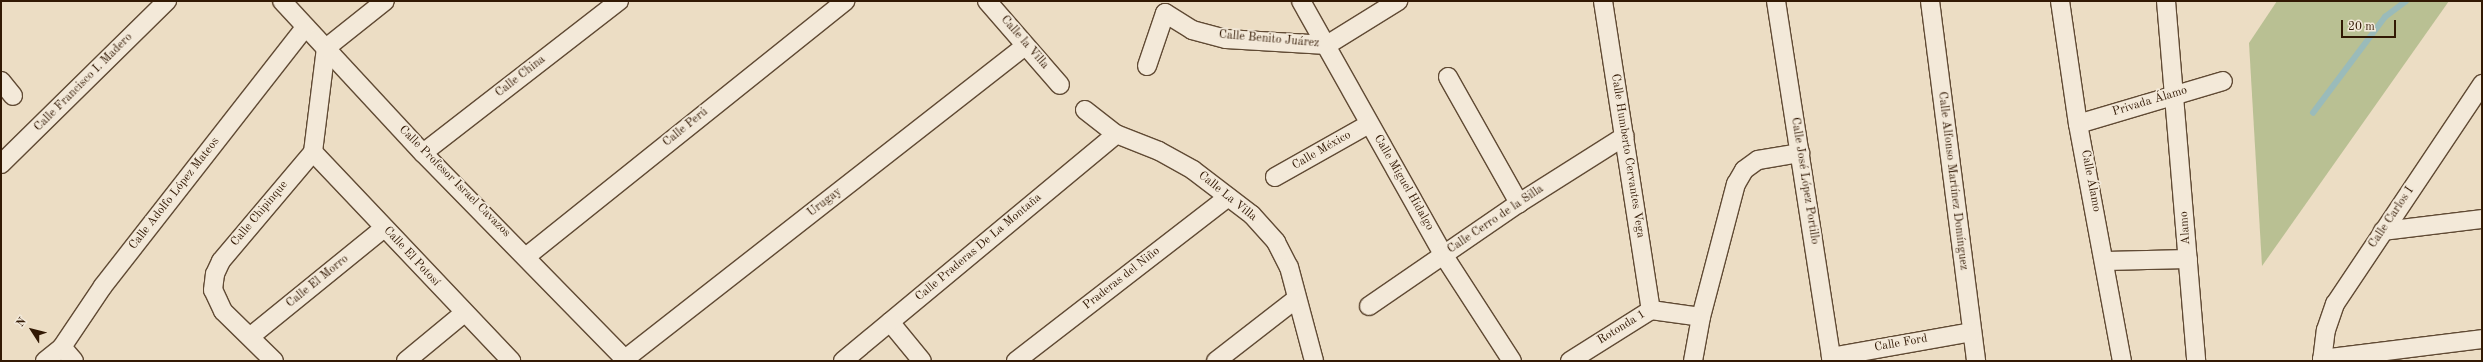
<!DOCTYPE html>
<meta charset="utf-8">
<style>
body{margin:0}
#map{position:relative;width:2483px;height:362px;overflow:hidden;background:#ecddc4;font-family:"Old Standard TT",serif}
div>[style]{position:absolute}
.green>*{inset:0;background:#b9c093}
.stream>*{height:5.5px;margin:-2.75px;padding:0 2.75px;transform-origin:2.75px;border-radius:2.75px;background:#9abbba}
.roads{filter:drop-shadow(1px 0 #604a34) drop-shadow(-1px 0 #604a34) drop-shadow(0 1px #604a34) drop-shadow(0 -1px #604a34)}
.minor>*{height:18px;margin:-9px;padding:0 9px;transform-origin:9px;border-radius:9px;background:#f3e9d9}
span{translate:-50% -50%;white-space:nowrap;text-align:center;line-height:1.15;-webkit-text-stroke:3.5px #f3e9d9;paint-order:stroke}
.street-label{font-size:12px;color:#321904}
.frame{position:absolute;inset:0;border:2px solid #321904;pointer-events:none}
.north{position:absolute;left:12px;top:310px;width:40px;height:40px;-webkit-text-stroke:3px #f3e9d9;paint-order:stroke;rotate:306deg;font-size:11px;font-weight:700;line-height:16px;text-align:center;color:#321904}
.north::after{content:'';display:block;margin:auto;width:14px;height:18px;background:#321904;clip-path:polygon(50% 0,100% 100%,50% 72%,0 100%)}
.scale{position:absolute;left:2341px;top:20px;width:55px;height:18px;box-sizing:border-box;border:2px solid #321904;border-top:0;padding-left:5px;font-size:12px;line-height:14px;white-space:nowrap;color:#321904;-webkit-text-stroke:3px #f3e9d9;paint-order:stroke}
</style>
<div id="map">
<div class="green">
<i style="clip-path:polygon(2277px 1px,2449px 1px,2262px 266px,2249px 43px)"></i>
</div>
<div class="stream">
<i style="left:2313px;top:113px;width:120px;rotate:-53.1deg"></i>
<i style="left:2385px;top:17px;width:26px;rotate:-37deg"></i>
</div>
<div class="roads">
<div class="minor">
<i style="left:282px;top:1px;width:207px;rotate:47.2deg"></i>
<i style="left:423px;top:153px;width:291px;rotate:45.6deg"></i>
<i style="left:987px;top:1px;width:111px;rotate:49deg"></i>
<i style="left:1301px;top:1px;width:292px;rotate:60.7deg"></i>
<i style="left:1444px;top:256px;width:125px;rotate:57.1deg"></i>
<i style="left:1603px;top:1px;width:313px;rotate:81.2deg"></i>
<i style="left:1776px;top:1px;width:364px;rotate:81.2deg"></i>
<i style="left:1930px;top:1px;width:363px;rotate:82.7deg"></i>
<i style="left:2060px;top:1px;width:124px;rotate:81.7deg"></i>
<i style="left:2078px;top:124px;width:241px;rotate:79.5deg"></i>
<i style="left:2166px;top:1px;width:361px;rotate:85.2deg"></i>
<i style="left:1147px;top:66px;width:56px;rotate:-71.2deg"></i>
<i style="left:1165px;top:13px;width:32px;rotate:32deg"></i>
<i style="left:1192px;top:30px;width:35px;rotate:15deg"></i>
<i style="left:1226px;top:39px;width:101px;rotate:3.4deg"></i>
<i style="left:1327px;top:45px;width:84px;rotate:-31.8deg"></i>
<i style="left:1448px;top:77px;width:145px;rotate:60.6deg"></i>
<i style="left:1px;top:81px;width:19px;rotate:51deg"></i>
<i style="left:1085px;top:110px;width:39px;rotate:38deg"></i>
<i style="left:1116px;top:134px;width:46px;rotate:21.6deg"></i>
<i style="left:1159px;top:151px;width:39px;rotate:29deg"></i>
<i style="left:1193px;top:170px;width:74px;rotate:37.3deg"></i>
<i style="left:1252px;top:215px;width:36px;rotate:48deg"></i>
<i style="left:1276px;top:242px;width:28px;rotate:63deg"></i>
<i style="left:1289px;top:267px;width:97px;rotate:75.1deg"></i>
<i style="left:2078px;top:124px;width:151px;rotate:-16.5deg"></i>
<i style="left:313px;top:152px;width:288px;rotate:46.5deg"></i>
<i style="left:423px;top:153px;width:248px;rotate:-37.8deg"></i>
<i style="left:1px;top:164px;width:233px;rotate:-44.5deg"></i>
<i style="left:1275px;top:177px;width:108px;rotate:-29.4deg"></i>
<i style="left:2383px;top:231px;width:100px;rotate:-6.9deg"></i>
<i style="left:527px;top:256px;width:408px;rotate:-38.7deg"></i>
<i style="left:2106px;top:261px;width:82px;rotate:-1.4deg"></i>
<i style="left:1369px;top:306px;width:182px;rotate:-34.5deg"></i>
<i style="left:1519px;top:203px;width:125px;rotate:-32.3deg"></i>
<i style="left:890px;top:322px;width:50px;rotate:50.6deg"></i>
<i style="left:251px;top:336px;width:171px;rotate:-39.1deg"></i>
<i style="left:62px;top:347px;width:18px;rotate:49deg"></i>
<i style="left:1831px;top:357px;width:142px;rotate:-10.1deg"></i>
<i style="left:625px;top:359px;width:508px;rotate:-38.04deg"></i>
<i style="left:2322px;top:359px;width:161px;rotate:-7.1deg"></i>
<i style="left:45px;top:361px;width:22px;rotate:-39deg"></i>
<i style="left:62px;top:347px;width:73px;rotate:-56.1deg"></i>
<i style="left:103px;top:286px;width:328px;rotate:-52deg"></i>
<i style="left:274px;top:361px;width:71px;rotate:-135.6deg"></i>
<i style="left:223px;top:311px;width:23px;rotate:-115deg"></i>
<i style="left:213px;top:290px;width:16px;rotate:-83deg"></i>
<i style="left:215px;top:274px;width:14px;rotate:-65deg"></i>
<i style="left:221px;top:261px;width:143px;rotate:-49.8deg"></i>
<i style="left:313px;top:152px;width:105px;rotate:-82.9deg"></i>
<i style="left:326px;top:48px;width:75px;rotate:-38.5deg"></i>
<i style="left:406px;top:361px;width:75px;rotate:-39.6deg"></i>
<i style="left:843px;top:361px;width:355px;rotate:-39.7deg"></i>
<i style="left:1016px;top:361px;width:268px;rotate:-37.7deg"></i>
<i style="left:1216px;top:361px;width:101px;rotate:-37.8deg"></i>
<i style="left:1570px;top:361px;width:96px;rotate:-32.2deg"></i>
<i style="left:1651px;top:310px;width:50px;rotate:8deg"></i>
<i style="left:1693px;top:361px;width:45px;rotate:-79.7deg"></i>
<i style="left:1701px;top:317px;width:138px;rotate:-75.3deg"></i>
<i style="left:1736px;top:184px;width:16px;rotate:-60deg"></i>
<i style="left:1744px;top:170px;width:17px;rotate:-36deg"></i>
<i style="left:1758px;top:160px;width:43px;rotate:-9.5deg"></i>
<i style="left:2322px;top:361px;width:31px;rotate:-83deg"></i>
<i style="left:2326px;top:330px;width:28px;rotate:-71deg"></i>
<i style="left:2335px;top:304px;width:265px;rotate:-56.2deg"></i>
</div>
</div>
<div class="street-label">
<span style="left:1269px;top:40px;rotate:5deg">Calle Benito Juárez</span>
<span style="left:1024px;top:43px;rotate:49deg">Calle la Villa</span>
<span style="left:521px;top:77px;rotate:-38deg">Calle China</span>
<span style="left:84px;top:83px;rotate:-45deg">Calle Francisco I. Madero</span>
<span style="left:2150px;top:102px;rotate:-17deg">Privada Álamo</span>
<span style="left:686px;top:128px;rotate:-39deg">Calle Perú</span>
<span style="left:1322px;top:151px;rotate:-30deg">Calle México</span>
<span style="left:1627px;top:156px;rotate:81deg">Calle Humberto Cervantes Vega</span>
<span style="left:1804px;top:181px;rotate:81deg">Calle José López Portillo</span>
<span style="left:1952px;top:181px;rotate:83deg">Calle Alfonso Martínez Domínguez</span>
<span style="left:2090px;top:181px;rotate:79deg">Calle Álamo</span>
<span style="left:454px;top:182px;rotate:45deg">Calle Profesor Israel Cavazos</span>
<span style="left:1403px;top:183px;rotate:60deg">Calle Miguel Hidalgo</span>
<span style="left:175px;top:194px;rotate:-52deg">Calle Adolfo López Mateos</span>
<span style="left:1227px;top:197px;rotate:39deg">Calle La Villa</span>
<span style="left:825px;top:203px;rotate:-38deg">Urugay</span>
<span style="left:260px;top:214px;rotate:-50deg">Calle Chipinque</span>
<span style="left:2392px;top:218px;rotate:-56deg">Calle Carlos I</span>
<span style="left:1496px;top:220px;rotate:-34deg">Calle Cerro de la Silla</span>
<span style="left:2186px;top:228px;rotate:-94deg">Alamo</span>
<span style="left:979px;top:248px;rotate:-40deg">Calle Praderas De La Montaña</span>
<span style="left:411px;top:257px;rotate:47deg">Calle El Potosí</span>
<span style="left:1122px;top:279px;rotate:-38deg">Praderas del Niño</span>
<span style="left:318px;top:282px;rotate:-39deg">Calle El Morro</span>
<span style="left:1622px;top:328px;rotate:-32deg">Rotonda 1</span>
<span style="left:1901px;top:344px;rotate:-10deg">Calle Ford</span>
</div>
<div class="frame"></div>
<div class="north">N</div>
<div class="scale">20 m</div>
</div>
